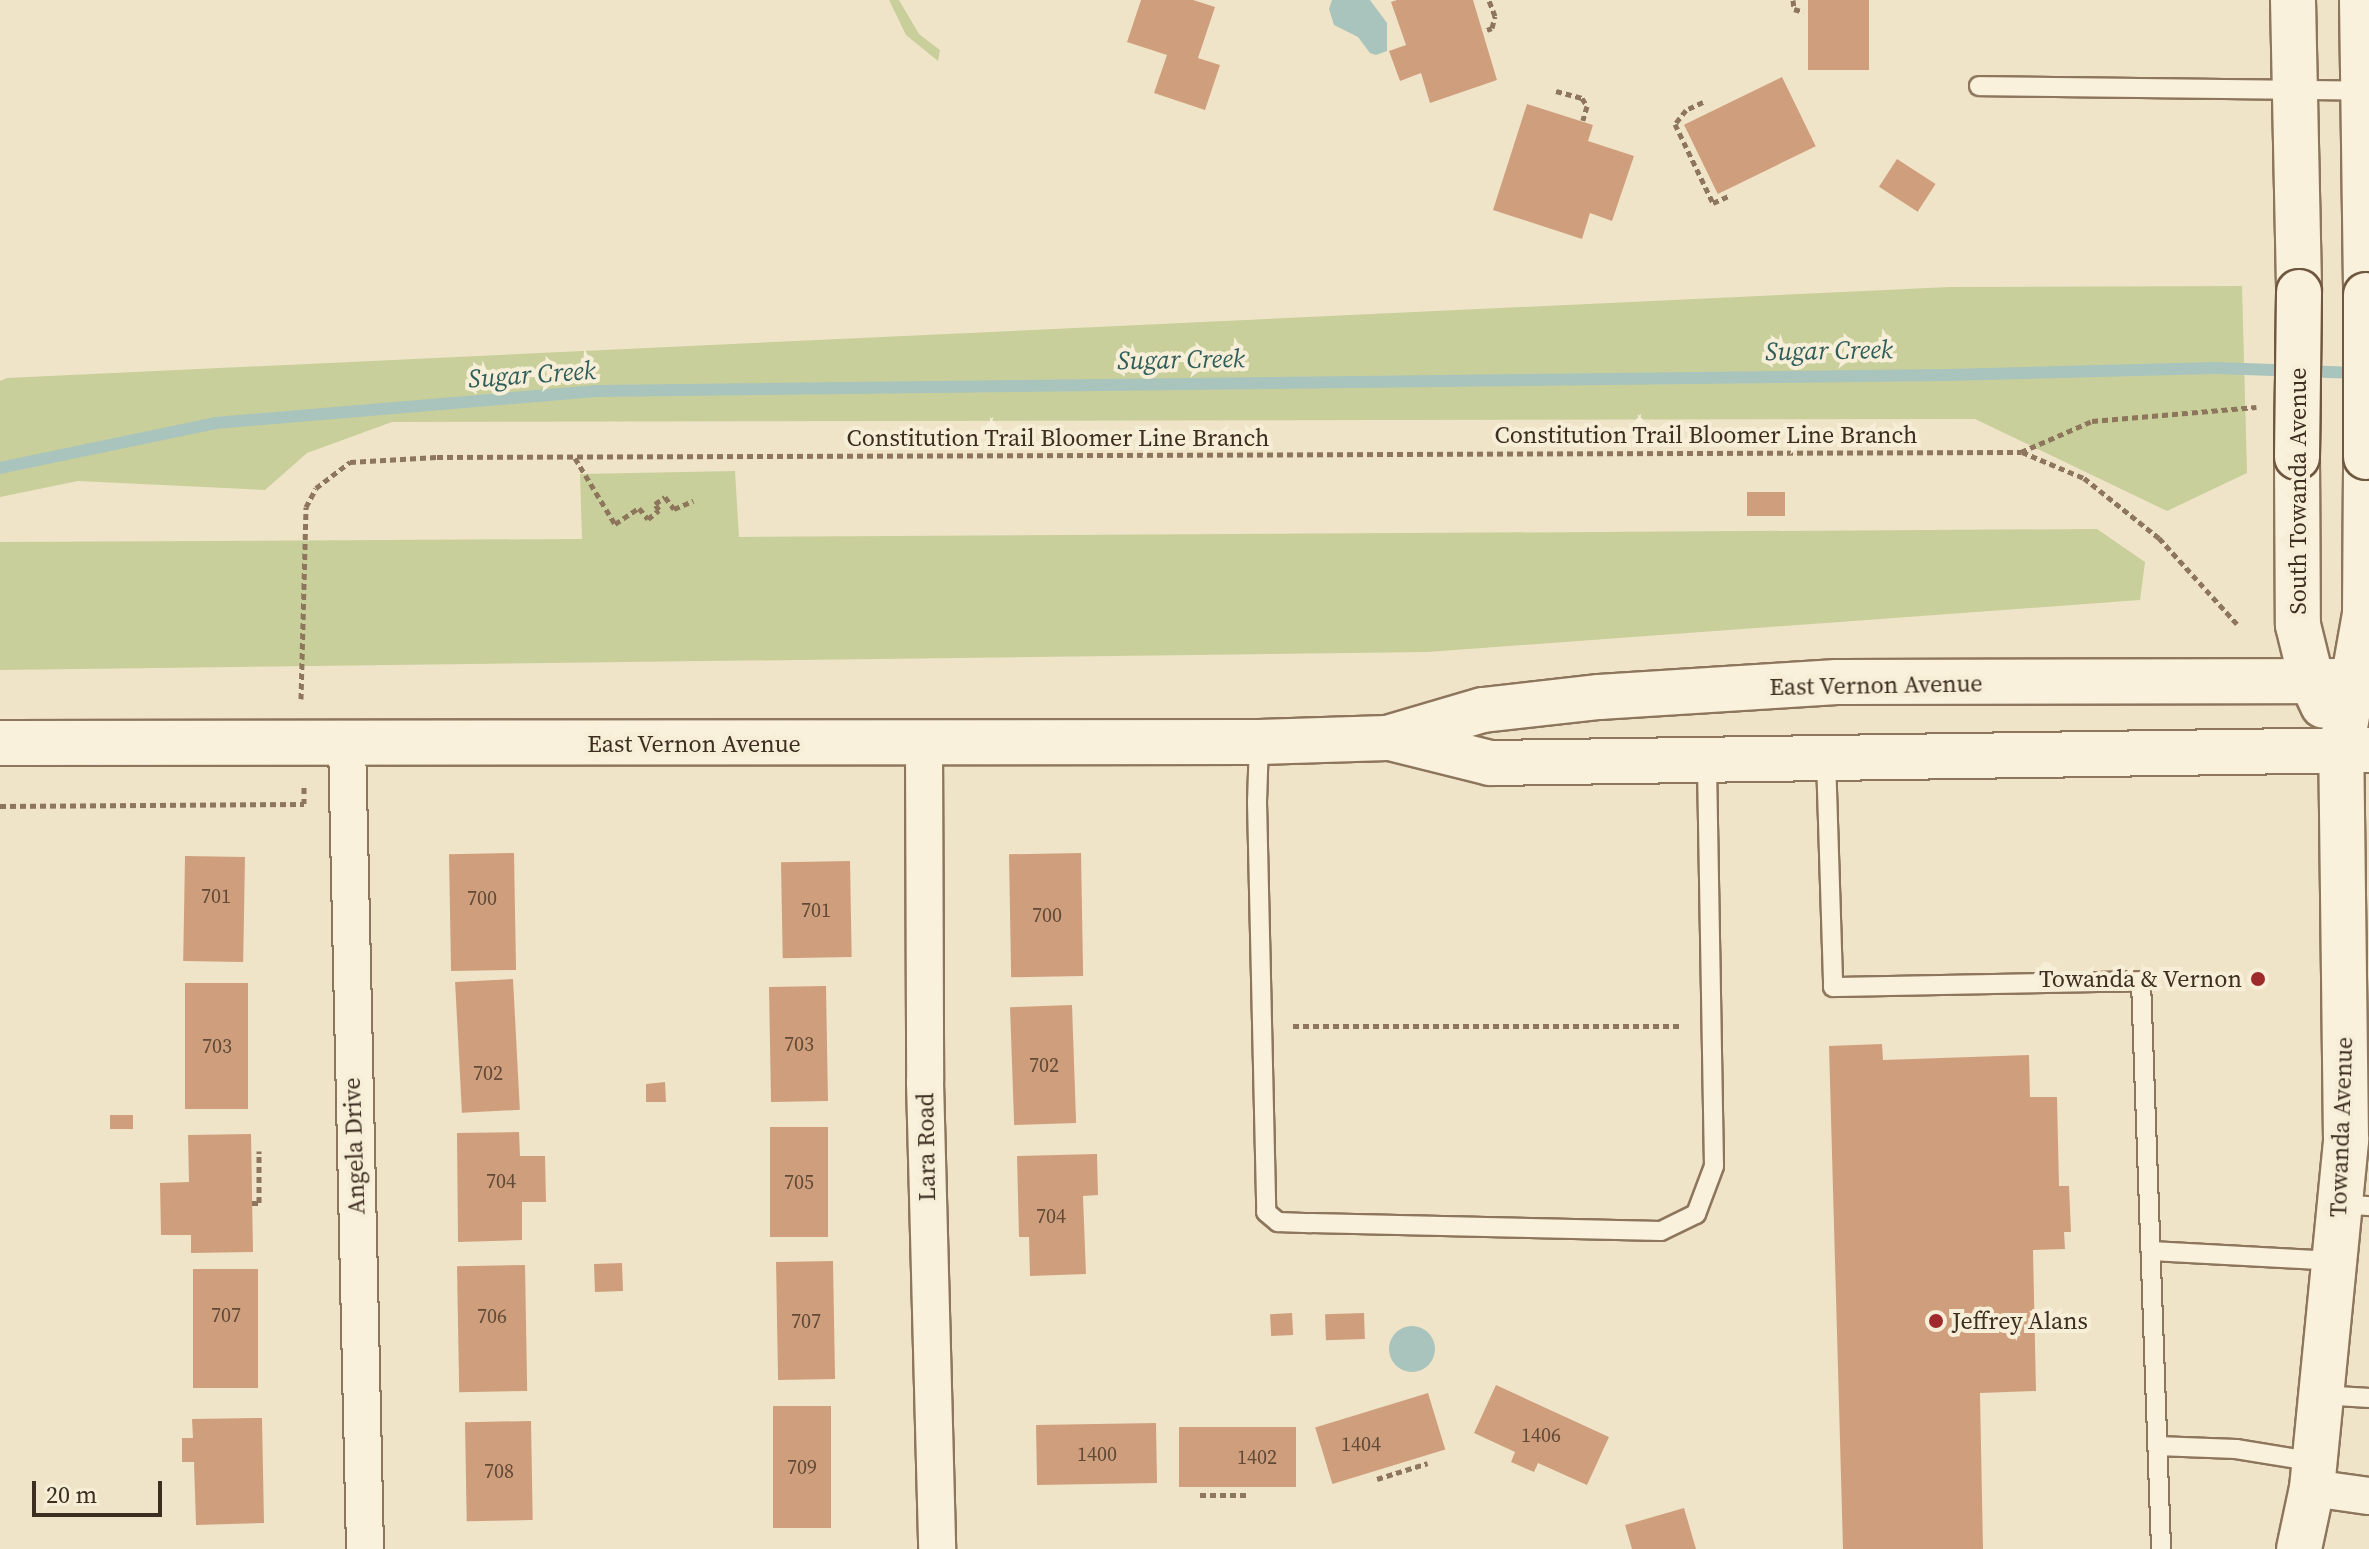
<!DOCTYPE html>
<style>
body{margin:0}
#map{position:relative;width:2369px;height:1549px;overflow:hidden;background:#f0e4c8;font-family:"Source Serif 4",serif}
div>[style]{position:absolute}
.green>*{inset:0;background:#c9cf9b}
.water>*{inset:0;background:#a9c4bc}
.round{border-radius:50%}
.stream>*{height:12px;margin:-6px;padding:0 6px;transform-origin:6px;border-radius:6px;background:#a9c4bc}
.building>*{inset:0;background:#cf9f7d;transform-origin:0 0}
.path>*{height:5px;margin-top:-2.5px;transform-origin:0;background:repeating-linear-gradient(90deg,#8d765c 0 6px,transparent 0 10px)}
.roads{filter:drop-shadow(2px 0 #8d765c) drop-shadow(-2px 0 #8d765c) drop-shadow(0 2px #8d765c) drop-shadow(0 -2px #8d765c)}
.lane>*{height:18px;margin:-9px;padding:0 9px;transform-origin:9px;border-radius:9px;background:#faf1dc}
.street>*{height:36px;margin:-18px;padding:0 18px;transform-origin:18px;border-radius:18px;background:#faf1dc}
.secondary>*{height:44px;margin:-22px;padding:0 22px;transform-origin:22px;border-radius:22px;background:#faf1dc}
.bridges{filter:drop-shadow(2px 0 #6f573f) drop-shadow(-2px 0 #6f573f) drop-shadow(0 2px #6f573f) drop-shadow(0 -2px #6f573f)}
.secondary-bridge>*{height:44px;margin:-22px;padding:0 22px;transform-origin:22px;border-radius:22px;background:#faf1dc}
.dots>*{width:22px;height:22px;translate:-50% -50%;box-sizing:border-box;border:4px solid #f7eed8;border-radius:50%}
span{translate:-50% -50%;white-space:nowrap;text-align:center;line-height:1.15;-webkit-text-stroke:8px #f7eed8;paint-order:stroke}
.number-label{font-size:20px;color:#624a37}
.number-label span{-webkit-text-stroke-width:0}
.street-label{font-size:24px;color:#3d2e20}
.poi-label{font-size:24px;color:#3d2e20}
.right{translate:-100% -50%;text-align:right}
.left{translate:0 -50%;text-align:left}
.water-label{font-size:26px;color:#2f5d5a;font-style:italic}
.scale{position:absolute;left:32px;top:1481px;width:130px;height:36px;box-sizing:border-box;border:4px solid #3d2e20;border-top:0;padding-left:10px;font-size:24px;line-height:28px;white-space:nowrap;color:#3d2e20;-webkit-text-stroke:6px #f7eed8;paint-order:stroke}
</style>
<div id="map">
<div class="green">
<i style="clip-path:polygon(889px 0,899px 0,919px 34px,940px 50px,938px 61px,906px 35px)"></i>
<i style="clip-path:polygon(2242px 286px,2247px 473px,2167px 511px,1975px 419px,392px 422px,307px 453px,265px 490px,78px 481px,0 497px,0 381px,7px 378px,1949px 287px)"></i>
<i style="clip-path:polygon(735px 471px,739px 537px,2097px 529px,2145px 562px,2140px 600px,1428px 652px,0 670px,0 542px,582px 539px,580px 474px)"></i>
</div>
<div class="water">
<i style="clip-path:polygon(1332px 0,1370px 0,1387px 23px,1387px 51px,1376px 55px,1370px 53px,1358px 37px,1334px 25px,1329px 9px)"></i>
<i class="round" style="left:1389px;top:1326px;width:46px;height:46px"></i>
</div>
<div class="stream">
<i style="left:0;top:468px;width:220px;rotate:-11.8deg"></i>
<i style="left:215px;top:423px;width:383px;rotate:-4.8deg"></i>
<i style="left:597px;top:391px;width:1350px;rotate:-0.68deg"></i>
<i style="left:1947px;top:375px;width:268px;rotate:-1.5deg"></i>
<i style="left:2215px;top:368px;width:143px;rotate:2deg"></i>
</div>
<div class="building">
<i style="clip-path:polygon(1141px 0,1193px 0,1215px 7px,1198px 58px,1220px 65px,1205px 110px,1154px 93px,1167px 55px,1127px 42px)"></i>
<i style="clip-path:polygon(1397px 0,1473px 0,1497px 80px,1430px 103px,1421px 73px,1400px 81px,1389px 51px,1406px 45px,1391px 2px)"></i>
<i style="left:1808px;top:0;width:61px;height:70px"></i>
<i style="left:1782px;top:77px;width:77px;height:109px;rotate:64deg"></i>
<i style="clip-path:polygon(1527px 104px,1593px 125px,1588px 141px,1634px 156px,1612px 221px,1590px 213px,1582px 239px,1493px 210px)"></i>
<i style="left:1897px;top:159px;width:46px;height:33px;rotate:33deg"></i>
<i style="left:1747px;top:492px;width:38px;height:24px"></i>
<i style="left:514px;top:853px;width:117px;height:65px;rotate:89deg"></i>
<i style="left:1081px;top:853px;width:123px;height:72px;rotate:89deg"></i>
<i style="left:245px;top:857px;width:105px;height:60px;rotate:91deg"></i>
<i style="left:850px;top:861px;width:96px;height:69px;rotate:89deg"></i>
<i style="left:513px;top:979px;width:131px;height:58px;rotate:87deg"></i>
<i style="left:185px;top:983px;width:63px;height:126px"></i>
<i style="left:826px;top:986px;width:115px;height:57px;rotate:89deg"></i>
<i style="left:1072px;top:1005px;width:118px;height:62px;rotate:88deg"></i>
<i style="clip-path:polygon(1882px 1044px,1883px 1060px,2029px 1055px,2030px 1097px,2057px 1097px,2059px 1186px,2069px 1186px,2071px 1232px,2064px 1232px,2065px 1249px,2033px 1250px,2036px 1391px,1980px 1393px,1983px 1549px,1843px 1549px,1829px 1046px)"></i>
<i style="clip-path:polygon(665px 1082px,666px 1102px,646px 1102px,646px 1084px)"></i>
<i style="left:110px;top:1115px;width:23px;height:14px"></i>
<i style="left:770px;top:1127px;width:58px;height:110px"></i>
<i style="clip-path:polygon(519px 1132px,520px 1156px,545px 1156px,546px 1202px,522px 1202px,522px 1240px,458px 1242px,457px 1133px)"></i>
<i style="clip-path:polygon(251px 1134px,253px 1252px,191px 1253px,191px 1235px,161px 1235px,160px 1183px,189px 1182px,188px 1135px)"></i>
<i style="clip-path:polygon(1097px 1154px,1098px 1195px,1083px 1196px,1086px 1274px,1030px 1276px,1029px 1237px,1019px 1237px,1017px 1156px)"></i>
<i style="left:833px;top:1261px;width:118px;height:57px;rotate:89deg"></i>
<i style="left:622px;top:1263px;width:28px;height:28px;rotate:88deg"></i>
<i style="left:525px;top:1265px;width:126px;height:68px;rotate:89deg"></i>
<i style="left:258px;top:1269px;width:119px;height:65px;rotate:90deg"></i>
<i style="left:1292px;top:1313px;width:22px;height:22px;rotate:87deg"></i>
<i style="left:1364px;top:1313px;width:26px;height:39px;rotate:88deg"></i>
<i style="clip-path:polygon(1496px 1385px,1609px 1437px,1587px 1485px,1538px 1463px,1534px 1472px,1511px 1462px,1515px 1452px,1474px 1433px)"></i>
<i style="left:1428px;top:1393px;width:59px;height:118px;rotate:73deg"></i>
<i style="left:831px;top:1406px;width:122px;height:58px;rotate:90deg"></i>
<i style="clip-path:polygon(262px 1418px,264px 1523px,196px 1525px,194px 1462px,182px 1462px,182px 1438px,193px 1438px,192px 1419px)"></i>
<i style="left:531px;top:1421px;width:99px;height:66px;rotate:89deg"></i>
<i style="left:1156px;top:1423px;width:60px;height:120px;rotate:89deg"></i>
<i style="left:1179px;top:1427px;width:117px;height:60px"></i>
<i style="clip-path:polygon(1684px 1508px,1696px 1549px,1632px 1549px,1625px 1525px)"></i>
</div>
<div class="path">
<i style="left:1793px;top:0;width:9px;rotate:84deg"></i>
<i style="left:1794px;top:9px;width:10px;rotate:17deg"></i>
<i style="left:1487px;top:30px;width:5px;rotate:-22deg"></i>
<i style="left:1492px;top:28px;width:12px;rotate:-76deg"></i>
<i style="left:1495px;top:16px;width:17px;rotate:-111deg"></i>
<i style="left:1556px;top:91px;width:27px;rotate:15deg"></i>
<i style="left:1582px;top:98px;width:9px;rotate:58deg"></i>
<i style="left:1587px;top:106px;width:15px;rotate:106deg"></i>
<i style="left:1703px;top:102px;width:19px;rotate:155deg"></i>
<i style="left:1686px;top:110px;width:18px;rotate:128deg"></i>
<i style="left:1675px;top:124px;width:88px;rotate:64.3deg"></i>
<i style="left:1713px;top:203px;width:17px;rotate:-24deg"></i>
<i style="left:2022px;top:452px;width:67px;rotate:22.8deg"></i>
<i style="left:2084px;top:478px;width:96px;rotate:38.7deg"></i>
<i style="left:2159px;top:538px;width:116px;rotate:47.8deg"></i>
<i style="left:575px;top:458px;width:77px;rotate:58.8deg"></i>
<i style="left:615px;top:524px;width:29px;rotate:-34deg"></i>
<i style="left:639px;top:508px;width:14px;rotate:51deg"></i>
<i style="left:648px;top:519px;width:14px;rotate:-39deg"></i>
<i style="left:659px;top:510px;width:7px;rotate:-124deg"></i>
<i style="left:655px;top:504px;width:12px;rotate:-35deg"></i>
<i style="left:665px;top:497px;width:15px;rotate:53deg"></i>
<i style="left:674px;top:509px;width:21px;rotate:-23deg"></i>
<i style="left:301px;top:699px;width:192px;rotate:-88.5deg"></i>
<i style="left:306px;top:507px;width:21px;rotate:-62deg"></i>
<i style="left:316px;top:488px;width:43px;rotate:-37.4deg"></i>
<i style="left:350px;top:462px;width:87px;rotate:-3.3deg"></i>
<i style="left:437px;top:457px;width:1584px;rotate:-0.18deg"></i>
<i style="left:2021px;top:452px;width:77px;rotate:-23.6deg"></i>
<i style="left:2092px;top:421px;width:165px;rotate:-4.9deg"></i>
<i style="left:0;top:806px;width:304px;rotate:-0.4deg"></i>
<i style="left:304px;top:804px;width:19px;rotate:-90deg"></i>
<i style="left:1293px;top:1026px;width:390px"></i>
<i style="left:252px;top:1203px;width:7px"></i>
<i style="left:259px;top:1203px;width:52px;rotate:-90deg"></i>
<i style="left:1377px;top:1479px;width:53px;rotate:-17.4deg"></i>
<i style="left:1200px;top:1495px;width:50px"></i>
</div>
<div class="roads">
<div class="lane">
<i style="left:1979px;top:86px;width:384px;rotate:0.7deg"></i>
<i style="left:1259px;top:742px;width:60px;rotate:91.9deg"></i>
<i style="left:1257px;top:802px;width:410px;rotate:88.7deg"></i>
<i style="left:1266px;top:1212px;width:16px;rotate:40deg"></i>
<i style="left:1278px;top:1222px;width:33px;rotate:2deg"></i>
<i style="left:1311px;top:1223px;width:350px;rotate:1.3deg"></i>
<i style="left:1661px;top:1231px;width:39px;rotate:-26deg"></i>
<i style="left:1696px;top:1214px;width:51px;rotate:-69.4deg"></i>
<i style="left:1714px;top:1166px;width:405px;rotate:-91deg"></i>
<i style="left:1826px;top:758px;width:229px;rotate:88.2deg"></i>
<i style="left:1833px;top:987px;width:308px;rotate:-1.1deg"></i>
<i style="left:2141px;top:981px;width:568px;rotate:87.98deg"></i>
<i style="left:2340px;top:1204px;width:29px;rotate:4deg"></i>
<i style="left:2151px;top:1251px;width:183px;rotate:3.1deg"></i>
<i style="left:2321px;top:1395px;width:48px;rotate:3.6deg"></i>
<i style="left:2157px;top:1446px;width:79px;rotate:2.2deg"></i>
<i style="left:2236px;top:1449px;width:80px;rotate:9.3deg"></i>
</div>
<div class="street">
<i style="left:347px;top:743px;width:806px;rotate:88.72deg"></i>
<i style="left:924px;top:744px;width:338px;rotate:89.8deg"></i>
<i style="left:925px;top:1082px;width:467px;rotate:88.5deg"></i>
<i style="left:2312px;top:1488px;width:58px;rotate:8deg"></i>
</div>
<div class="secondary">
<i style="left:2293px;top:0;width:292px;rotate:88.8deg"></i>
<i style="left:2362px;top:0;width:295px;rotate:89.2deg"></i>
<i style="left:2297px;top:457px;width:168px;rotate:89.7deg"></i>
<i style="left:2298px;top:625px;width:59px;rotate:76.2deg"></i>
<i style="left:2312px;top:682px;width:26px;rotate:65deg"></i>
<i style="left:1390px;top:738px;width:103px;rotate:14deg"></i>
<i style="left:1490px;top:763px;width:879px;rotate:-0.85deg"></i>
<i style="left:0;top:743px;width:1259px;rotate:-0.05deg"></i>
<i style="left:1259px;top:742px;width:128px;rotate:-1.8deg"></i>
<i style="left:1387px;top:738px;width:100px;rotate:-16.3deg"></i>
<i style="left:1483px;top:710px;width:117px;rotate:-6.4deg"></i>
<i style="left:1599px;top:697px;width:238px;rotate:-3.6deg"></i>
<i style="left:1837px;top:682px;width:532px;rotate:-0.11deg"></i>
<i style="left:2299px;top:1549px;width:62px;rotate:-78deg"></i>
<i style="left:2312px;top:1488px;width:350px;rotate:-84.4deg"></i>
<i style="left:2346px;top:1140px;width:390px;rotate:-90.7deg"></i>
<i style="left:2341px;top:750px;width:138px;rotate:-80deg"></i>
<i style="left:2365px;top:614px;width:157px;rotate:-89.6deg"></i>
</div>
</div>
<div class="bridges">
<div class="secondary-bridge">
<i style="left:2366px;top:295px;width:162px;rotate:90deg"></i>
<i style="left:2297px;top:457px;width:165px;rotate:-89.3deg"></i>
</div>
</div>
<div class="dots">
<i style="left:2258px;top:979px;background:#9e2a2b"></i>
<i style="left:1936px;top:1321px;background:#9e2a2b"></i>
</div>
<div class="number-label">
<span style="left:216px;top:896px">701</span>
<span style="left:482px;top:898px">700</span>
<span style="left:816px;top:910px">701</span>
<span style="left:1047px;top:915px">700</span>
<span style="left:799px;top:1044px">703</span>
<span style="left:217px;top:1046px">703</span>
<span style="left:1044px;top:1065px">702</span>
<span style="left:488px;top:1073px">702</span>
<span style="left:501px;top:1181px">704</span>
<span style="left:799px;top:1182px">705</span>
<span style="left:1051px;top:1216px">704</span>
<span style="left:226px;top:1315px">707</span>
<span style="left:492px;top:1316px">706</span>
<span style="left:806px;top:1321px">707</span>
<span style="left:1541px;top:1435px">1406</span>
<span style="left:1361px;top:1444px">1404</span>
<span style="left:1097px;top:1454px">1400</span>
<span style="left:1257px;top:1457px">1402</span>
<span style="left:802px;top:1467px">709</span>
<span style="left:499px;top:1471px">708</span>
</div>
<div class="street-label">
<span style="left:1706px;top:435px">Constitution Trail Bloomer Line Branch</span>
<span style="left:1058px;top:438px">Constitution Trail Bloomer Line Branch</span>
<span style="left:2298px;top:491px;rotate:-90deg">South Towanda Avenue</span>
<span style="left:1876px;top:685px;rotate:-1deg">East Vernon Avenue</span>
<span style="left:694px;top:744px">East Vernon Avenue</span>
<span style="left:2341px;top:1127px;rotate:-88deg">Towanda Avenue</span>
<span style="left:354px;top:1146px;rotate:-92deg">Angela Drive</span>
<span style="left:926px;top:1147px;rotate:-91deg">Lara Road</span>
</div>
<div class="poi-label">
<span class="right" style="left:2242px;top:979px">Towanda &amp; Vernon</span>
<span class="left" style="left:1952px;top:1321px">Jeffrey Alans</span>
</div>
<div class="water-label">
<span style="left:1829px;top:351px;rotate:-1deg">Sugar Creek</span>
<span style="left:1181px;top:360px;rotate:-1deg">Sugar Creek</span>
<span style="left:532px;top:375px;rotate:-4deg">Sugar Creek</span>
</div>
<div class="scale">20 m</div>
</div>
